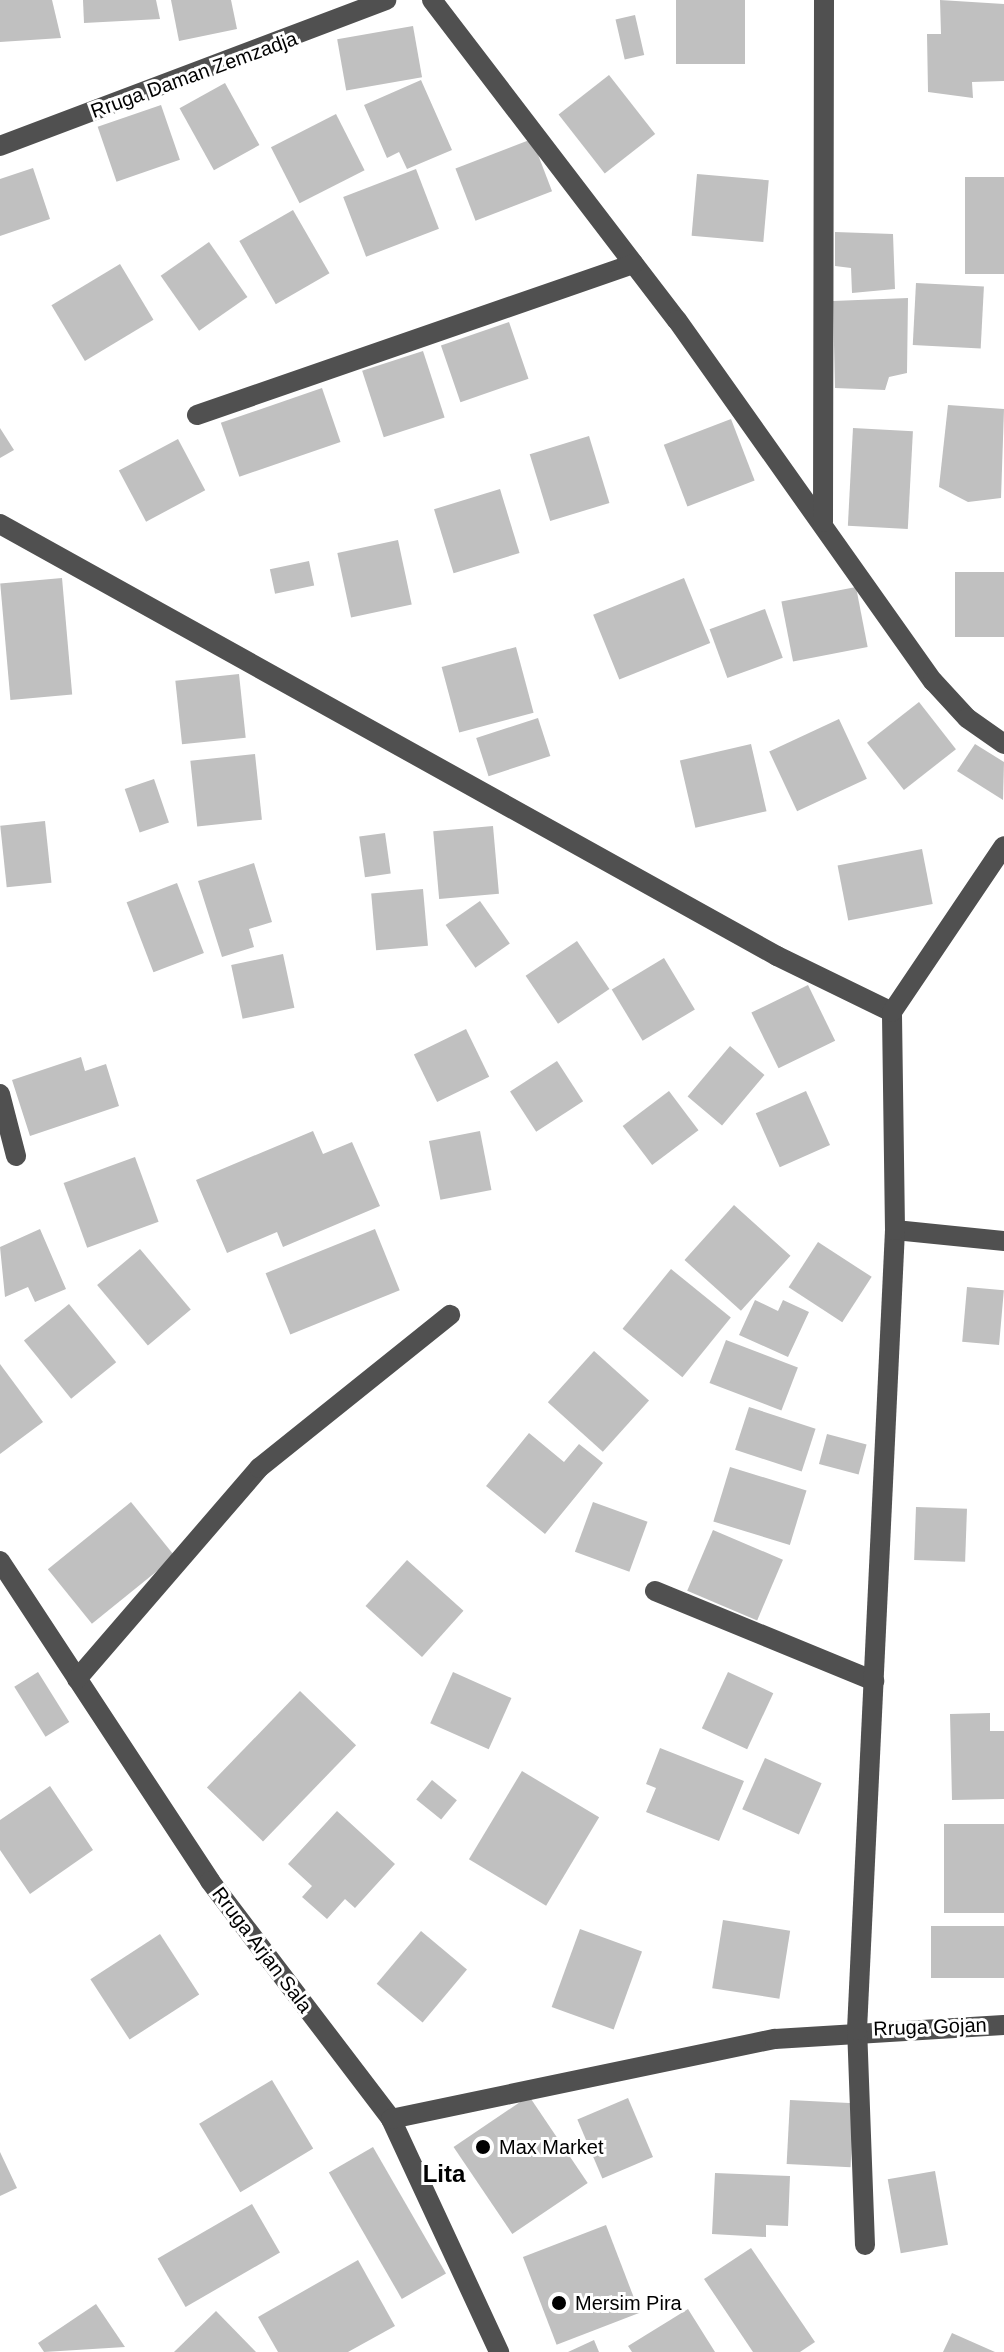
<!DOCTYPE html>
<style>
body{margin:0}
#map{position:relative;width:1004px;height:2352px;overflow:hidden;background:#fff;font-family:Helvetica,sans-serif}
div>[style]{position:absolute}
.building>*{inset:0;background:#c0c0c0;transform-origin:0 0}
.minor>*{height:20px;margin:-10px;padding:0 10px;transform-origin:10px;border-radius:10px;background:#505050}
.dots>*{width:22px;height:22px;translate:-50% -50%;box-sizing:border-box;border:4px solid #fff;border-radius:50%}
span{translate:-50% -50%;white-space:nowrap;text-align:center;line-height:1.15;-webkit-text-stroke:6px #fff;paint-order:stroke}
.street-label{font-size:20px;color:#000}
.poi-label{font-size:20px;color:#000}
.left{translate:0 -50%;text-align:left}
.quarter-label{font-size:24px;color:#000;font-weight:700}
</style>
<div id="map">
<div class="building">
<i style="clip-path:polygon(0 0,52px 0,61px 38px,0 42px)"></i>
<i style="clip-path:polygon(83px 0,156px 0,160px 19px,84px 23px)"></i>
<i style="clip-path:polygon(171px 0,231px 0,237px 29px,179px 41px)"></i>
<i style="left:676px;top:0;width:69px;height:64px"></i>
<i style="clip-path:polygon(940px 0,1004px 4px,1004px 81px,972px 82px,973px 98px,928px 92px,927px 34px,941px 34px)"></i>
<i style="left:635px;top:15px;width:41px;height:20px;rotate:77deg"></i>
<i style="left:413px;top:26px;width:52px;height:77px;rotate:80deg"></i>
<i style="left:609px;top:75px;width:75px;height:64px;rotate:52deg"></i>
<i style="clip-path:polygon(421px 80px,452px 150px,407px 169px,399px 152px,387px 158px,364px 105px)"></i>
<i style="left:225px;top:83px;width:71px;height:52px;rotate:61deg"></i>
<i style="left:161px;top:105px;width:58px;height:67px;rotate:71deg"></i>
<i style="left:336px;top:114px;width:63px;height:73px;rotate:63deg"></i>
<i style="left:532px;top:139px;width:56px;height:82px;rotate:69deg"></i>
<i style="clip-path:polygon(33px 168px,50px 219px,0 236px,0 179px)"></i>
<i style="left:416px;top:169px;width:64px;height:78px;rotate:69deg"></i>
<i style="left:697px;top:174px;width:72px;height:62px;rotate:5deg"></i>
<i style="left:965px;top:177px;width:39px;height:97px"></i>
<i style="left:293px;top:210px;width:73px;height:62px;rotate:60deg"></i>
<i style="clip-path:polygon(835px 232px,893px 234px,895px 289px,852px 293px,851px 268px,835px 266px)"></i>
<i style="left:209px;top:242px;width:67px;height:59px;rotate:55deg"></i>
<i style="left:120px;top:264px;width:65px;height:80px;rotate:59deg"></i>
<i style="left:916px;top:283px;width:68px;height:62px;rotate:3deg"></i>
<i style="clip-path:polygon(908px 298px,907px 373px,889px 377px,885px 390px,835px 388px,833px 301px)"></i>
<i style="left:509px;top:322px;width:60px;height:72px;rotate:71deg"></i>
<i style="left:423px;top:351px;width:70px;height:64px;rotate:72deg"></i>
<i style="left:322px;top:388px;width:57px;height:107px;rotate:71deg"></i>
<i style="clip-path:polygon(948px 405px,1004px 409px,1001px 498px,968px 502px,939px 487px)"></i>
<i style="left:731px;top:419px;width:66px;height:72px;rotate:69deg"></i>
<i style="clip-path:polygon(0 428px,14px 450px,0 458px)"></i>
<i style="left:853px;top:428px;width:60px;height:98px;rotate:3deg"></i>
<i style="left:589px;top:436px;width:70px;height:62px;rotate:73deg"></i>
<i style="left:178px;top:439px;width:58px;height:67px;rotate:62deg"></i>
<i style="left:500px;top:489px;width:67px;height:69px;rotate:73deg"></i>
<i style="left:398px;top:540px;width:66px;height:62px;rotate:78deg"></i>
<i style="left:309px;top:561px;width:25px;height:40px;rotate:78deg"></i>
<i style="left:955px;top:572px;width:49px;height:65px"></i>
<i style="left:62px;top:578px;width:117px;height:62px;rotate:85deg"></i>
<i style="left:684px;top:578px;width:70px;height:98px;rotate:68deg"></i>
<i style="left:856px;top:587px;width:61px;height:76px;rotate:79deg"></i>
<i style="left:765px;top:609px;width:52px;height:59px;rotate:70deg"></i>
<i style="left:516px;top:647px;width:68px;height:77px;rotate:75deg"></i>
<i style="left:239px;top:674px;width:64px;height:64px;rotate:84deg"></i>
<i style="left:919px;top:702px;width:60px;height:66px;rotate:52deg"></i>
<i style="left:538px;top:718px;width:40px;height:65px;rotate:72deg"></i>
<i style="left:839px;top:719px;width:66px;height:77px;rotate:65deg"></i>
<i style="left:751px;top:744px;width:69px;height:73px;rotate:77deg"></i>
<i style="clip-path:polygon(975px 744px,1004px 762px,1003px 800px,957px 771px)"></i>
<i style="left:255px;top:754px;width:66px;height:65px;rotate:84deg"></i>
<i style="left:154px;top:779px;width:46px;height:31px;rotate:71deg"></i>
<i style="left:45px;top:821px;width:62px;height:45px;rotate:84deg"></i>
<i style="left:493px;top:826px;width:68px;height:60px;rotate:85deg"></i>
<i style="left:385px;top:833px;width:41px;height:26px;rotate:82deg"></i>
<i style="left:922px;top:849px;width:56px;height:86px;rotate:79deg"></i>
<i style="clip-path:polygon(254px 863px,272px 922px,249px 929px,254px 947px,222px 957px,198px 881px)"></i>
<i style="left:177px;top:883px;width:75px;height:54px;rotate:69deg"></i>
<i style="left:423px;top:889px;width:57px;height:52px;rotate:85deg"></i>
<i style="left:480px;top:901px;width:52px;height:42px;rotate:55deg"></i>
<i style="left:577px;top:941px;width:58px;height:62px;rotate:56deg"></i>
<i style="left:283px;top:954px;width:55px;height:53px;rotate:78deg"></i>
<i style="left:664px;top:958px;width:60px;height:61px;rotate:59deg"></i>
<i style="left:808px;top:985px;width:62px;height:63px;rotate:64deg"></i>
<i style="left:466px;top:1029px;width:53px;height:58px;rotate:64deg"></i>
<i style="left:730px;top:1046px;width:45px;height:66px;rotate:40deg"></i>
<i style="clip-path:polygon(81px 1057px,85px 1071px,106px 1064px,119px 1106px,30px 1136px,12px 1080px)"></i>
<i style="left:557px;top:1061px;width:48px;height:56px;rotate:57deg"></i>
<i style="left:669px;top:1091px;width:49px;height:58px;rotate:53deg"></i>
<i style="left:806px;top:1091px;width:59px;height:55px;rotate:66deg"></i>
<i style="clip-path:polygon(313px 1131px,323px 1154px,352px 1142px,380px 1206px,283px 1247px,277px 1232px,227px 1253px,196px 1180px)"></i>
<i style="left:480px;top:1131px;width:60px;height:52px;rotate:79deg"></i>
<i style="left:135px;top:1157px;width:69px;height:76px;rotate:70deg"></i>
<i style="left:734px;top:1205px;width:76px;height:74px;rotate:42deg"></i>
<i style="clip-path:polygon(40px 1229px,66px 1289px,35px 1302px,28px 1287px,5px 1297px,0 1247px)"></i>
<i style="left:375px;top:1229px;width:66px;height:118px;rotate:68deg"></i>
<i style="left:818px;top:1242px;width:64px;height:54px;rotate:33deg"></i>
<i style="left:140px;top:1249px;width:79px;height:56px;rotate:50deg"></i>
<i style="left:671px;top:1269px;width:77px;height:77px;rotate:39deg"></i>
<i style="left:967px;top:1287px;width:37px;height:55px;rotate:5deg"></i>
<i style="clip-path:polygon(755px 1300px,778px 1311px,783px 1300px,809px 1312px,788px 1357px,739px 1335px)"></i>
<i style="left:69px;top:1304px;width:75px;height:58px;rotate:51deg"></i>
<i style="left:726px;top:1340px;width:77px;height:46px;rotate:21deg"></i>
<i style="left:594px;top:1351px;width:74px;height:69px;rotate:42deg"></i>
<i style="clip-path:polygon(0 1364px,43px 1422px,0 1454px)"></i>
<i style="left:749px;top:1407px;width:70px;height:45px;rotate:18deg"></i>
<i style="clip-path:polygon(529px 1433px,564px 1462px,579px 1444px,603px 1463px,545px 1534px,486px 1486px)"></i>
<i style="left:827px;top:1434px;width:41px;height:31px;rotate:15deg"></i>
<i style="left:730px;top:1467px;width:80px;height:57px;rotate:17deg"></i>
<i style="left:131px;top:1502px;width:70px;height:107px;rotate:51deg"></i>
<i style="left:593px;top:1502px;width:58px;height:53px;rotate:20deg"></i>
<i style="left:916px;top:1507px;width:51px;height:53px;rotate:2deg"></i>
<i style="left:713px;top:1530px;width:76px;height:66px;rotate:23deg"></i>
<i style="left:407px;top:1560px;width:76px;height:62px;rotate:42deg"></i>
<i style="left:38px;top:1672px;width:59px;height:28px;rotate:58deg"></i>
<i style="left:453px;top:1672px;width:64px;height:56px;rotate:24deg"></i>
<i style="left:728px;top:1672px;width:50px;height:62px;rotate:25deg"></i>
<i style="left:300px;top:1691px;width:78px;height:134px;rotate:44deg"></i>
<i style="clip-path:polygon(990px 1713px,990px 1731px,1004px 1731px,1004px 1799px,952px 1800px,950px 1714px)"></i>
<i style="clip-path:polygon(660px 1748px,744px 1781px,719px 1841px,646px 1812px,656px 1788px,646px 1784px)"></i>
<i style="left:765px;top:1758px;width:62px;height:56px;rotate:24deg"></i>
<i style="left:522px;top:1771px;width:90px;height:103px;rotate:31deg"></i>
<i style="left:432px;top:1780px;width:32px;height:25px;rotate:39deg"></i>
<i style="clip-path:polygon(50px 1786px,93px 1850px,30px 1894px,0 1850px,0 1820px)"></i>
<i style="clip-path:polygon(337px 1811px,395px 1864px,355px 1908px,345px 1899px,327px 1919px,302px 1897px,312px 1886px,288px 1864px)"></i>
<i style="left:1004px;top:1824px;width:89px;height:60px;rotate:90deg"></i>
<i style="left:723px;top:1920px;width:68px;height:69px;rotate:9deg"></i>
<i style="left:1004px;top:1926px;width:52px;height:73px;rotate:90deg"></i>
<i style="left:580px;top:1929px;width:66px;height:83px;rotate:20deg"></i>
<i style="left:421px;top:1931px;width:60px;height:69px;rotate:40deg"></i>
<i style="left:160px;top:1934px;width:72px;height:83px;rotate:57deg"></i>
<i style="left:272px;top:2080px;width:80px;height:85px;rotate:59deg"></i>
<i style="left:529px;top:2096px;width:105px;height:91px;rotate:56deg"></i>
<i style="left:628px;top:2098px;width:64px;height:55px;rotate:67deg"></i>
<i style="left:790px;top:2100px;width:64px;height:64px;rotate:3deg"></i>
<i style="left:373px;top:2147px;width:146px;height:51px;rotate:60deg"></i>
<i style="clip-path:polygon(0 2152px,17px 2188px,0 2196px)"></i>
<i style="left:935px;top:2171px;width:75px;height:48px;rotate:80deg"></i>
<i style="clip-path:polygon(715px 2173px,790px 2176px,788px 2226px,766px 2225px,766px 2237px,712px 2234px)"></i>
<i style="left:252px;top:2204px;width:56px;height:109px;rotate:60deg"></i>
<i style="left:606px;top:2225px;width:94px;height:89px;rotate:69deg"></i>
<i style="clip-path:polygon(751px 2248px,815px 2342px,800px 2352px,753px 2352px,704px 2279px)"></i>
<i style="clip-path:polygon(358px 2260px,395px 2326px,348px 2352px,278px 2352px,258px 2317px)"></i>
<i style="clip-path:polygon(96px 2304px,125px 2347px,44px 2352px,38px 2343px)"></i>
<i style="clip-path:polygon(688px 2309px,715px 2352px,632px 2352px,628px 2346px)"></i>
<i style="clip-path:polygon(216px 2311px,256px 2352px,174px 2352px)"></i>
<i style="clip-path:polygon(952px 2333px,995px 2352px,943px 2352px)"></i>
<i style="clip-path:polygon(594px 2340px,599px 2352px,568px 2352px)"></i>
</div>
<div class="minor">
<i style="left:432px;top:0;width:403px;rotate:52.6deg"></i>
<i style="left:677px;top:320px;width:443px;rotate:54.7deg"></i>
<i style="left:933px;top:681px;width:50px;rotate:47.4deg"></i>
<i style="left:967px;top:718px;width:45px;rotate:35.1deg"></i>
<i style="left:0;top:146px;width:413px;rotate:-20.7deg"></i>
<i style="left:197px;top:415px;width:462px;rotate:-19.1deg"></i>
<i style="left:823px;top:522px;width:522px;rotate:-89.89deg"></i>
<i style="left:0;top:524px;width:889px;rotate:29.07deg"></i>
<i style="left:777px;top:956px;width:128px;rotate:26deg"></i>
<i style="left:0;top:1094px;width:64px;rotate:75.5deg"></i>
<i style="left:895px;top:1230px;width:110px;rotate:5.8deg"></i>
<i style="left:0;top:1561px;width:383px;rotate:56.7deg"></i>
<i style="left:210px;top:1881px;width:299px;rotate:52.7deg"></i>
<i style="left:391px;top:2119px;width:257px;rotate:65.1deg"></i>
<i style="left:655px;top:1591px;width:237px;rotate:22.3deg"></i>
<i style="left:77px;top:1679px;width:279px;rotate:-49.2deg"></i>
<i style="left:259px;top:1468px;width:245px;rotate:-38.7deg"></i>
<i style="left:391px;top:2119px;width:392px;rotate:-11.8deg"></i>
<i style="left:775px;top:2039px;width:229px;rotate:-3.5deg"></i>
<i style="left:865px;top:2245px;width:215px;rotate:-92.1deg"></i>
<i style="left:857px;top:2030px;width:801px;rotate:-87.28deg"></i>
<i style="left:895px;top:1230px;width:218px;rotate:-90.8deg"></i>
<i style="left:892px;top:1012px;width:200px;rotate:-56deg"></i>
</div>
<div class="dots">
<i style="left:483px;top:2147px;background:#000"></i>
<i style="left:559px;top:2303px;background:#000"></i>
</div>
<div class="street-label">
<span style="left:194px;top:75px;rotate:-20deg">Rruga Daman Zemzadja</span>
<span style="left:262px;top:1950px;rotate:53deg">Rruga Arjan Sala</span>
<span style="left:930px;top:2027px;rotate:-2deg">Rruga Gojan</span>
</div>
<div class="poi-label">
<span class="left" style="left:499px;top:2147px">Max Market</span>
<span class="left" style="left:575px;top:2303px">Mersim Pira</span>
</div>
<div class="quarter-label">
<span style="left:444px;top:2174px">Lita</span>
</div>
</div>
